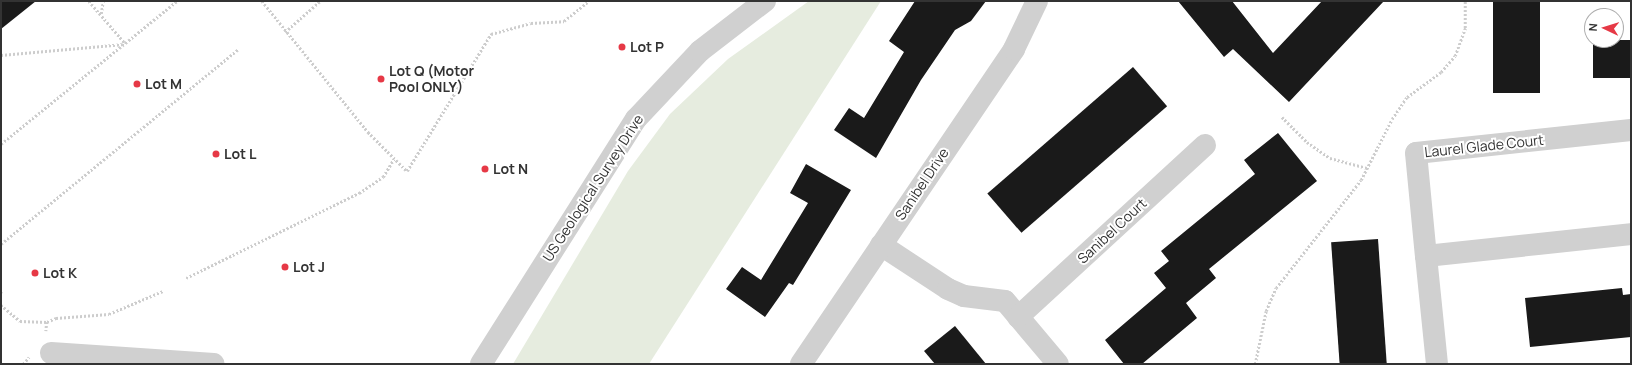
<!DOCTYPE html>
<style>
body{margin:0}
#map{position:relative;width:1632px;height:365px;overflow:hidden;background:#fff;font-family:Manrope,sans-serif}
div>[style]{position:absolute}
.green>*{inset:0;background:#e6ecdf}
.building>*{inset:0;background:#1a1a1a;transform-origin:0 0}
.path>*{height:2.5px;margin-top:-1.25px;transform-origin:0;background:repeating-linear-gradient(90deg,#cdcdcd 0 2px,transparent 0 4px)}
.minor>*{height:22px;margin:-11px;padding:0 11px;transform-origin:11px;border-radius:11px;background:#d0d0d0}
.dots>*{width:11px;height:11px;translate:-50% -50%;box-sizing:border-box;border:2px solid #fff;border-radius:50%}
span{translate:-50% -50%;white-space:nowrap;text-align:center;line-height:1.15;-webkit-text-stroke:4px #fff;paint-order:stroke}
.poi-label{font-size:14px;color:#333;font-weight:700}
.left{translate:0 -50%;text-align:left}
.street-label{font-size:14px;color:#333}
.frame{position:absolute;inset:0;border:2px solid #333;pointer-events:none}
.north{position:absolute;left:1584px;top:8px;width:40px;height:40px;box-sizing:border-box;background:#fff;border:1px solid #adadad;border-radius:50%;rotate:274deg;font-size:11px;font-weight:700;line-height:16px;text-align:center;color:#333}
.north::after{content:'';display:block;margin:auto;width:14px;height:18px;background:#e63946;clip-path:polygon(50% 0,100% 100%,50% 72%,0 100%)}
</style>
<div id="map">
<div class="green">
<i style="clip-path:polygon(809px 1px,881px 1px,649px 364px,513px 364px,628px 171px,670px 114px,728px 59px)"></i>
</div>
<div class="building">
<i style="clip-path:polygon(1px 1px,36px 1px,1px 29px)"></i>
<i style="clip-path:polygon(915px 1px,986px 1px,971px 21px,955px 30px,921px 80px,876px 158px,834px 130px,849px 108px,864px 118px,904px 52px,889px 41px)"></i>
<i style="clip-path:polygon(1178px 1px,1232px 1px,1273px 53px,1322px 1px,1384px 1px,1289px 102px,1233px 49px,1224px 57px)"></i>
<i style="left:1493px;top:1px;width:47px;height:92px"></i>
<i style="left:1593px;top:40px;width:38px;height:38px"></i>
<i style="left:1133px;top:67px;width:52px;height:193px;rotate:49deg"></i>
<i style="clip-path:polygon(1278px 133px,1317px 181px,1209px 269px,1216px 278px,1186px 303px,1197px 318px,1142px 364px,1124px 364px,1105px 340px,1166px 288px,1154px 273px,1169px 261px,1161px 251px,1255px 174px,1244px 160px)"></i>
<i style="clip-path:polygon(806px 164px,851px 190px,793px 285px,789px 283px,765px 317px,726px 289px,742px 267px,761px 280px,808px 203px,790px 193px)"></i>
<i style="left:1378px;top:239px;width:125px;height:47px;rotate:86deg"></i>
<i style="clip-path:polygon(1622px 288px,1623px 295px,1631px 294px,1631px 337px,1530px 347px,1525px 298px)"></i>
<i style="clip-path:polygon(955px 326px,986px 364px,935px 364px,924px 351px)"></i>
</div>
<div class="path">
<i style="left:89px;top:1px;width:55px;rotate:49.4deg"></i>
<i style="left:262px;top:1px;width:169px;rotate:51deg"></i>
<i style="left:368px;top:132px;width:55px;rotate:45deg"></i>
<i style="left:407px;top:171px;width:161px;rotate:-58.5deg"></i>
<i style="left:491px;top:34px;width:41px;rotate:-15.4deg"></i>
<i style="left:531px;top:23px;width:33px;rotate:-3deg"></i>
<i style="left:564px;top:21px;width:32px;rotate:-39deg"></i>
<i style="left:101px;top:14px;width:13px;rotate:-81deg"></i>
<i style="left:285px;top:32px;width:47px;rotate:-41.5deg"></i>
<i style="left:1px;top:55px;width:124px;rotate:-5.1deg"></i>
<i style="left:1282px;top:117px;width:35px;rotate:45deg"></i>
<i style="left:1307px;top:142px;width:28px;rotate:35deg"></i>
<i style="left:1330px;top:158px;width:38px;rotate:15deg"></i>
<i style="left:1px;top:144px;width:227px;rotate:-39.1deg"></i>
<i style="left:1px;top:244px;width:307px;rotate:-39.4deg"></i>
<i style="left:186px;top:278px;width:193px;rotate:-26.2deg"></i>
<i style="left:359px;top:193px;width:29px;rotate:-34deg"></i>
<i style="left:383px;top:177px;width:21px;rotate:-59deg"></i>
<i style="left:1px;top:292px;width:1px;rotate:-45deg"></i>
<i style="left:1px;top:305px;width:25px;rotate:40deg"></i>
<i style="left:20px;top:321px;width:27px;rotate:2deg"></i>
<i style="left:47px;top:322px;width:9px;rotate:96deg"></i>
<i style="left:47px;top:322px;width:10px;rotate:-24deg"></i>
<i style="left:56px;top:318px;width:53px;rotate:-4.3deg"></i>
<i style="left:109px;top:314px;width:59px;rotate:-23.1deg"></i>
<i style="left:23px;top:364px;width:9px;rotate:-49deg"></i>
<i style="left:1255px;top:364px;width:54px;rotate:-78.3deg"></i>
<i style="left:1266px;top:311px;width:25px;rotate:-67deg"></i>
<i style="left:1276px;top:288px;width:137px;rotate:-51.8deg"></i>
<i style="left:1361px;top:180px;width:68px;rotate:-63.1deg"></i>
<i style="left:1392px;top:119px;width:27px;rotate:-56deg"></i>
<i style="left:1407px;top:97px;width:42px;rotate:-36.3deg"></i>
<i style="left:1441px;top:72px;width:21px;rotate:-49deg"></i>
<i style="left:1455px;top:56px;width:30px;rotate:-70deg"></i>
<i style="left:1465px;top:28px;width:27px;rotate:-90deg"></i>
</div>
<div class="minor">
<i style="left:1631px;top:130px;width:216px;rotate:173.9deg"></i>
<i style="left:1416px;top:153px;width:103px;rotate:84.5deg"></i>
<i style="left:1426px;top:256px;width:206px;rotate:-6.1deg"></i>
<i style="left:881px;top:245px;width:80px;rotate:33.3deg"></i>
<i style="left:948px;top:289px;width:17px;rotate:24deg"></i>
<i style="left:964px;top:296px;width:41px;rotate:7deg"></i>
<i style="left:1005px;top:301px;width:82px;rotate:49.9deg"></i>
<i style="left:1426px;top:256px;width:109px;rotate:84.2deg"></i>
<i style="left:1018px;top:317px;width:254px;rotate:-42.6deg"></i>
<i style="left:51px;top:353px;width:163px;rotate:3.9deg"></i>
<i style="left:481px;top:364px;width:290px;rotate:-57.7deg"></i>
<i style="left:636px;top:119px;width:93px;rotate:-46.7deg"></i>
<i style="left:700px;top:51px;width:82px;rotate:-37.6deg"></i>
<i style="left:801px;top:364px;width:380px;rotate:-55.9deg"></i>
<i style="left:1014px;top:49px;width:53px;rotate:-64.4deg"></i>
</div>
<div class="dots">
<i style="left:622px;top:47px;background:#e63946"></i>
<i style="left:381px;top:79px;background:#e63946"></i>
<i style="left:137px;top:84px;background:#e63946"></i>
<i style="left:216px;top:154px;background:#e63946"></i>
<i style="left:485px;top:169px;background:#e63946"></i>
<i style="left:285px;top:267px;background:#e63946"></i>
<i style="left:35px;top:273px;background:#e63946"></i>
</div>
<div class="poi-label">
<span class="left" style="left:630px;top:47px">Lot P</span>
<span class="left" style="left:389px;top:79px">Lot Q (Motor<br>Pool ONLY)</span>
<span class="left" style="left:145px;top:84px">Lot M</span>
<span class="left" style="left:224px;top:154px">Lot L</span>
<span class="left" style="left:493px;top:169px">Lot N</span>
<span class="left" style="left:293px;top:267px">Lot J</span>
<span class="left" style="left:43px;top:273px">Lot K</span>
</div>
<div class="street-label">
<span style="left:1484px;top:146px;rotate:-6deg">Laurel Glade Court</span>
<span style="left:922px;top:184px;rotate:-56deg">Sanibel Drive</span>
<span style="left:593px;top:188px;rotate:-57deg">US Geological Survey Drive</span>
<span style="left:1112px;top:231px;rotate:-43deg">Sanibel Court</span>
</div>
<div class="frame"></div>
<div class="north">N</div>
</div>
